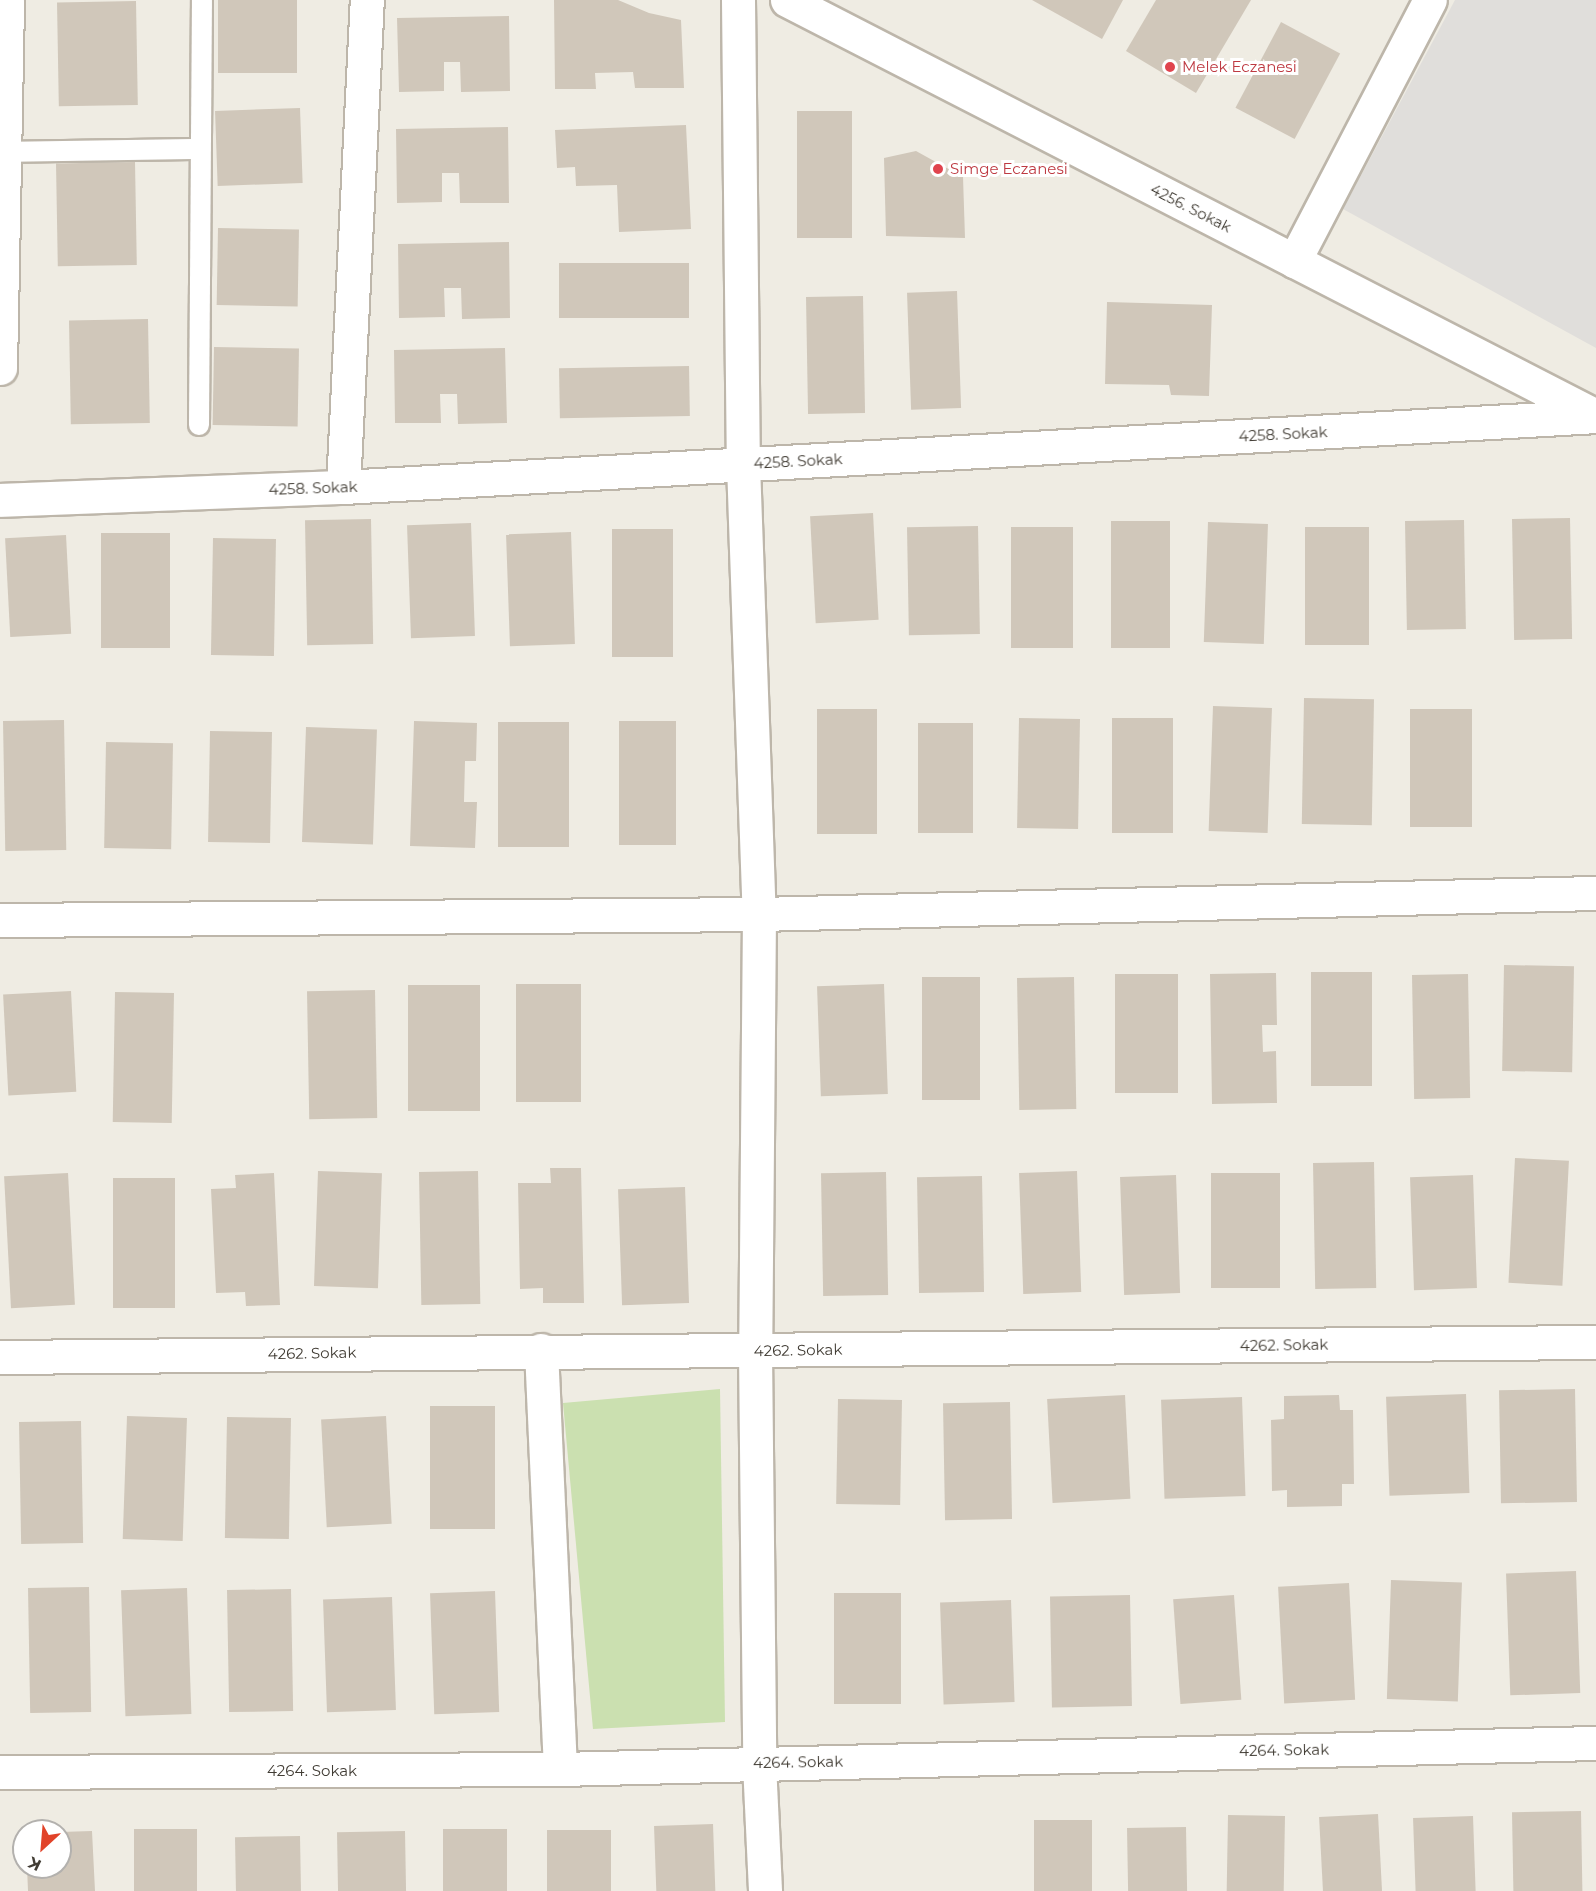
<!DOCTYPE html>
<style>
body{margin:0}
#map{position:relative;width:1596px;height:1891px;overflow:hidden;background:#efece3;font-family:Montserrat,sans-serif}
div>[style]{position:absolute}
.green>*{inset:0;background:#cbe0b0}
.parking>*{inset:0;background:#e0dedb}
.building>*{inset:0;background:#d0c7ba;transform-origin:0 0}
.roads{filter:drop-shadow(2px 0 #bdb6aa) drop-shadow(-2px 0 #bdb6aa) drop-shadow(0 2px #bdb6aa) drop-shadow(0 -2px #bdb6aa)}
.lane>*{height:20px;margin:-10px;padding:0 10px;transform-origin:10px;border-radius:10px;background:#fff}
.street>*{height:33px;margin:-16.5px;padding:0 16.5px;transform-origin:16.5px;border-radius:16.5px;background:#fff}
.dots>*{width:16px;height:16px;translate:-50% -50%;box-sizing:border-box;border:3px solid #fff;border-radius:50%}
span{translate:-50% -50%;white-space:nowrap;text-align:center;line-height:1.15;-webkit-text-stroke:6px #fff;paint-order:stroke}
.health-label{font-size:15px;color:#be3a42}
.left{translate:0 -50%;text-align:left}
.street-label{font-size:15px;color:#413c34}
.north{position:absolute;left:12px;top:1819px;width:60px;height:60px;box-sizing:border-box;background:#fff;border:2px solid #b3b1ae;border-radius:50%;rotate:206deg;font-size:16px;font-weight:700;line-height:24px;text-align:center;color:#413c34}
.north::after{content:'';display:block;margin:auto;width:21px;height:27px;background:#e14329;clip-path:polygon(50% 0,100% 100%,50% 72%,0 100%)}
</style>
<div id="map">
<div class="green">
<i style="clip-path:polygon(720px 1389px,725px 1722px,593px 1729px,563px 1403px)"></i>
</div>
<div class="parking">
<i style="clip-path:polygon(1455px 0,1596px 0,1596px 348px,1343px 209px)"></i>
</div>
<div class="building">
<i style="left:218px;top:0;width:79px;height:73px"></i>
<i style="clip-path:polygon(554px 0,618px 0,649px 13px,681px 20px,684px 88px,635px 88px,633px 72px,595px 73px,596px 89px,555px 89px)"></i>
<i style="clip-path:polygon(1032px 0,1123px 0,1102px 39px)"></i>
<i style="clip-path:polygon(1156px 0,1251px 0,1196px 93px,1126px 51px)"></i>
<i style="left:136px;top:1px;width:104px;height:79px;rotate:89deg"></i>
<i style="clip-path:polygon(509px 16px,510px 91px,461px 92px,460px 62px,444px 62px,444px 91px,399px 92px,397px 18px)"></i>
<i style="left:1281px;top:22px;width:67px;height:97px;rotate:28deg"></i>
<i style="left:300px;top:108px;width:75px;height:85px;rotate:88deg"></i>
<i style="left:797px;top:111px;width:55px;height:127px"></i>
<i style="clip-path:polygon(686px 125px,691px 229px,619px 232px,617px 185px,576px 186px,575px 167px,557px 168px,555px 130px)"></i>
<i style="clip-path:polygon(508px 127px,509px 203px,460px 203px,459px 173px,442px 173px,442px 202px,397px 203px,396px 129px)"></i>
<i style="clip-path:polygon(916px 151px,963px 177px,965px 238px,886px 236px,884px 158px)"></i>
<i style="left:135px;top:162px;width:103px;height:79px;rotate:89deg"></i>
<i style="left:218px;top:228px;width:81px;height:77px;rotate:1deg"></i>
<i style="clip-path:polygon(509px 242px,510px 318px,462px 319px,461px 288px,444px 288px,445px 317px,399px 318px,398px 244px)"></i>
<i style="left:689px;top:263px;width:55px;height:130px;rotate:90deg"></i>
<i style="left:957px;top:291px;width:117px;height:50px;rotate:88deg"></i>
<i style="left:863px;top:296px;width:117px;height:57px;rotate:89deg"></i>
<i style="clip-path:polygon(1107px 302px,1212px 305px,1209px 396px,1171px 395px,1169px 385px,1105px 384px)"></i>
<i style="left:148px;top:319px;width:104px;height:79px;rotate:89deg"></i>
<i style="left:214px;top:347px;width:85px;height:78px;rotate:1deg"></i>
<i style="clip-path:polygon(505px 348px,507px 423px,458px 424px,457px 394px,440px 394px,441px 423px,395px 423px,394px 350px)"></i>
<i style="left:689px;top:366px;width:50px;height:130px;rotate:89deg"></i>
<i style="left:873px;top:513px;width:107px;height:63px;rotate:87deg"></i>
<i style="left:1570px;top:518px;width:121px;height:58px;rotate:89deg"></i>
<i style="left:371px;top:519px;width:125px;height:66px;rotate:89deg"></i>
<i style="left:1464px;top:520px;width:109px;height:59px;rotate:89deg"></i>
<i style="left:1111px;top:521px;width:59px;height:127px"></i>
<i style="left:1208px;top:522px;width:60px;height:120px;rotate:2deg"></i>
<i style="left:471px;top:523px;width:113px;height:64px;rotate:88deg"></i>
<i style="left:978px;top:526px;width:108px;height:71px;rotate:89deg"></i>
<i style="left:1011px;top:527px;width:62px;height:121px"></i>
<i style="left:1305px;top:527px;width:64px;height:118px"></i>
<i style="left:612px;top:529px;width:61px;height:128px"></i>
<i style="left:571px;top:532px;width:112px;height:65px;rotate:88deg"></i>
<i style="left:101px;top:533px;width:69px;height:115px"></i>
<i style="left:66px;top:535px;width:99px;height:61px;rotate:87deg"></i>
<i style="left:213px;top:538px;width:63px;height:117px;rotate:1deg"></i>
<i style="left:1304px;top:698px;width:70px;height:126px;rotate:1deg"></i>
<i style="left:1213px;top:706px;width:59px;height:125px;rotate:2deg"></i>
<i style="left:877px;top:709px;width:125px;height:60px;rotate:90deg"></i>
<i style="left:1410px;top:709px;width:62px;height:118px"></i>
<i style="left:1019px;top:718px;width:61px;height:110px;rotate:1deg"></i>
<i style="left:1112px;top:718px;width:61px;height:115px"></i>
<i style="left:64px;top:720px;width:130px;height:61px;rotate:89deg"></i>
<i style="clip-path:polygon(414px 721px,477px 723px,476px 761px,465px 761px,464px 802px,477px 802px,475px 848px,410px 846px)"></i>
<i style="left:619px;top:721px;width:57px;height:124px"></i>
<i style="left:498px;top:722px;width:71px;height:125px"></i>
<i style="left:918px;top:723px;width:55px;height:110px"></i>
<i style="left:306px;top:727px;width:71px;height:115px;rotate:2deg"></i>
<i style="left:210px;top:731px;width:62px;height:111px;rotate:1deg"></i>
<i style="left:106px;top:742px;width:67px;height:106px;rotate:1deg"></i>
<i style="left:1504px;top:965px;width:70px;height:106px;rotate:1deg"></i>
<i style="left:1311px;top:972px;width:61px;height:114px"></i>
<i style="clip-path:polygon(1276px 973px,1277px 1025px,1262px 1025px,1263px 1052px,1276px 1051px,1277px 1103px,1212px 1104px,1210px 974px)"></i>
<i style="left:1115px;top:974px;width:63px;height:119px"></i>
<i style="left:1468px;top:974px;width:124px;height:56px;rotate:89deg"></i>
<i style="left:922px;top:977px;width:58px;height:123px"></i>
<i style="left:1074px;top:977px;width:132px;height:57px;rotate:89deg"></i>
<i style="left:516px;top:984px;width:65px;height:118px"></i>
<i style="left:884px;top:984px;width:110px;height:67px;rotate:88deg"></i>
<i style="left:408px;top:985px;width:72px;height:126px"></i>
<i style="left:375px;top:990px;width:128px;height:68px;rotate:89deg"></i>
<i style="left:71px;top:991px;width:101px;height:68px;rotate:87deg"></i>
<i style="left:115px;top:992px;width:59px;height:130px;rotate:1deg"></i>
<i style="left:1515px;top:1158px;width:54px;height:125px;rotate:3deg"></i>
<i style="left:1374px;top:1162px;width:126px;height:61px;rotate:89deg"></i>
<i style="clip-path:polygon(550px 1168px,581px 1168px,584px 1303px,543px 1303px,543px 1288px,520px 1289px,518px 1183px,551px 1183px)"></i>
<i style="left:318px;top:1171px;width:64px;height:115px;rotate:2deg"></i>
<i style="left:478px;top:1171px;width:133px;height:59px;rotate:89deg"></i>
<i style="left:1077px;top:1171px;width:121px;height:58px;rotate:88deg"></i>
<i style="left:886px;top:1172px;width:123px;height:65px;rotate:89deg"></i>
<i style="left:68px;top:1173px;width:132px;height:64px;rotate:87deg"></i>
<i style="clip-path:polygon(274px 1173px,280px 1305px,246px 1306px,245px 1292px,216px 1293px,211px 1189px,236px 1188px,235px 1175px)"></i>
<i style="left:1211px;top:1173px;width:69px;height:115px"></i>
<i style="left:1176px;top:1175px;width:118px;height:56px;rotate:88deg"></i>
<i style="left:1473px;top:1175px;width:113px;height:63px;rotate:88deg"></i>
<i style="left:982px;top:1176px;width:116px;height:65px;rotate:89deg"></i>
<i style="left:113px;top:1178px;width:62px;height:130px"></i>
<i style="left:685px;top:1187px;width:116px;height:67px;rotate:88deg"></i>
<i style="left:1575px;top:1389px;width:113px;height:76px;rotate:89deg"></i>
<i style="left:1466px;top:1394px;width:99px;height:80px;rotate:88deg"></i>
<i style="left:1125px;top:1395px;width:104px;height:78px;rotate:87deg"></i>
<i style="clip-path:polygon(1339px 1395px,1340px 1410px,1353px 1410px,1354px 1484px,1342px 1484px,1342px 1506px,1287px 1507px,1287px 1490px,1272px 1491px,1271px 1420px,1284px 1419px,1284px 1396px)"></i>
<i style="left:1242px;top:1397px;width:99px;height:81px;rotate:88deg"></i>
<i style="left:838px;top:1399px;width:64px;height:105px;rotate:1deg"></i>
<i style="left:1010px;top:1402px;width:117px;height:67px;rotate:89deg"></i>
<i style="left:495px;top:1406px;width:123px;height:65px;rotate:90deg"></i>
<i style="left:127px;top:1416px;width:60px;height:123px;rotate:2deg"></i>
<i style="left:386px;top:1416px;width:108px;height:65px;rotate:87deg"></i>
<i style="left:227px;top:1417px;width:64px;height:121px;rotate:1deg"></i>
<i style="left:81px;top:1421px;width:122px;height:62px;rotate:89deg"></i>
<i style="left:1576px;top:1571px;width:122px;height:70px;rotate:88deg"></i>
<i style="left:1391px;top:1580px;width:71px;height:119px;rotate:2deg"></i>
<i style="left:1349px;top:1583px;width:117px;height:71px;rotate:87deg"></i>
<i style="left:89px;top:1587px;width:125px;height:61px;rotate:89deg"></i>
<i style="left:187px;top:1588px;width:126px;height:66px;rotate:88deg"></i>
<i style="left:291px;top:1589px;width:122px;height:64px;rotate:89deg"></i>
<i style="left:495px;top:1591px;width:121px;height:65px;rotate:88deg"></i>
<i style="left:834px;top:1593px;width:67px;height:111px"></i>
<i style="left:1130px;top:1595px;width:111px;height:80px;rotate:89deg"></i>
<i style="left:1234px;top:1595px;width:105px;height:61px;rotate:86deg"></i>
<i style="left:392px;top:1597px;width:113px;height:69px;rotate:88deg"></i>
<i style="left:1011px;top:1600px;width:102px;height:71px;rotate:88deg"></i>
<i style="left:1581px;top:1811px;width:80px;height:69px;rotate:89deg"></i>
<i style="left:1378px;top:1814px;width:77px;height:59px;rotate:87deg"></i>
<i style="left:1228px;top:1815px;width:57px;height:76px;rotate:1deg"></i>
<i style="left:1473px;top:1816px;width:75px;height:60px;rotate:88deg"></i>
<i style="left:1034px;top:1820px;width:58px;height:71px"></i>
<i style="left:713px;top:1824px;width:67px;height:59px;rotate:88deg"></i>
<i style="left:1186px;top:1827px;width:64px;height:59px;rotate:89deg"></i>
<i style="left:134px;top:1829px;width:63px;height:62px"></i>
<i style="left:443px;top:1829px;width:64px;height:62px"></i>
<i style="left:547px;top:1830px;width:64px;height:61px"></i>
<i style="clip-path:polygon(92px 1831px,95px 1891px,28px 1891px,27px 1867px,60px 1867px,60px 1832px)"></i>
<i style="left:405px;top:1831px;width:60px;height:68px;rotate:89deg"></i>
<i style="left:300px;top:1836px;width:55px;height:65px;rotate:89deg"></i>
</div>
<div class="roads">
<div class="lane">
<i style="left:4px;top:152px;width:195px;rotate:-0.9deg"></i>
<i style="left:199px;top:425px;width:425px;rotate:-89.6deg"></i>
</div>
<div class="street">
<i style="left:738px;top:0;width:464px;rotate:89.4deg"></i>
<i style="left:743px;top:464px;width:450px;rotate:88deg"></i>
<i style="left:759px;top:914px;width:437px;rotate:90.5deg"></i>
<i style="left:755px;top:1351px;width:412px;rotate:89.4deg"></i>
<i style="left:759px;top:1763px;width:128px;rotate:87.3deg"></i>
<i style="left:787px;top:0;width:910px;rotate:27.21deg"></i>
<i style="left:1294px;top:261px;width:294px;rotate:-62.5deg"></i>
<i style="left:0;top:368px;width:368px;rotate:-88.9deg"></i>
<i style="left:343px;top:487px;width:488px;rotate:-87.2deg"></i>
<i style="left:0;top:500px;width:343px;rotate:-2.2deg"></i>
<i style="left:343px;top:487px;width:1255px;rotate:-3.24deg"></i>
<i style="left:0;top:920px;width:759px;rotate:-0.45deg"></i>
<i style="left:759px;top:914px;width:837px;rotate:-1.44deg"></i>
<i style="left:541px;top:1350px;width:419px;rotate:87.4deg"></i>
<i style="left:0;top:1357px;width:1596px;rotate:-0.54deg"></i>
<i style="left:0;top:1772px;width:560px;rotate:-0.31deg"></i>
<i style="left:560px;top:1769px;width:1036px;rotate:-1.44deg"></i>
</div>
</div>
<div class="dots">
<i style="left:1170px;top:67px;background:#e0444e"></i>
<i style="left:938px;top:169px;background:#e0444e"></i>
</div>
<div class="health-label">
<span class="left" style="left:1182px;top:67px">Melek Eczanesi</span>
<span class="left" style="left:950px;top:169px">Simge Eczanesi</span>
</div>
<div class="street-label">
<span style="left:1191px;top:208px;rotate:27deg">4256. Sokak</span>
<span style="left:1283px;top:434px;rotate:-3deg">4258. Sokak</span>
<span style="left:798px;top:461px;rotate:-3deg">4258. Sokak</span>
<span style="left:313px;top:488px;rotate:-2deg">4258. Sokak</span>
<span style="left:1284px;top:1345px;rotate:-1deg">4262. Sokak</span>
<span style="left:798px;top:1350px;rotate:-1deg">4262. Sokak</span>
<span style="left:312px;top:1353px;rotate:-1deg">4262. Sokak</span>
<span style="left:1284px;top:1750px;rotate:-1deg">4264. Sokak</span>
<span style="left:798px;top:1762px;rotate:-1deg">4264. Sokak</span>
<span style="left:312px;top:1771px">4264. Sokak</span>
</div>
<div class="north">K</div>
</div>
